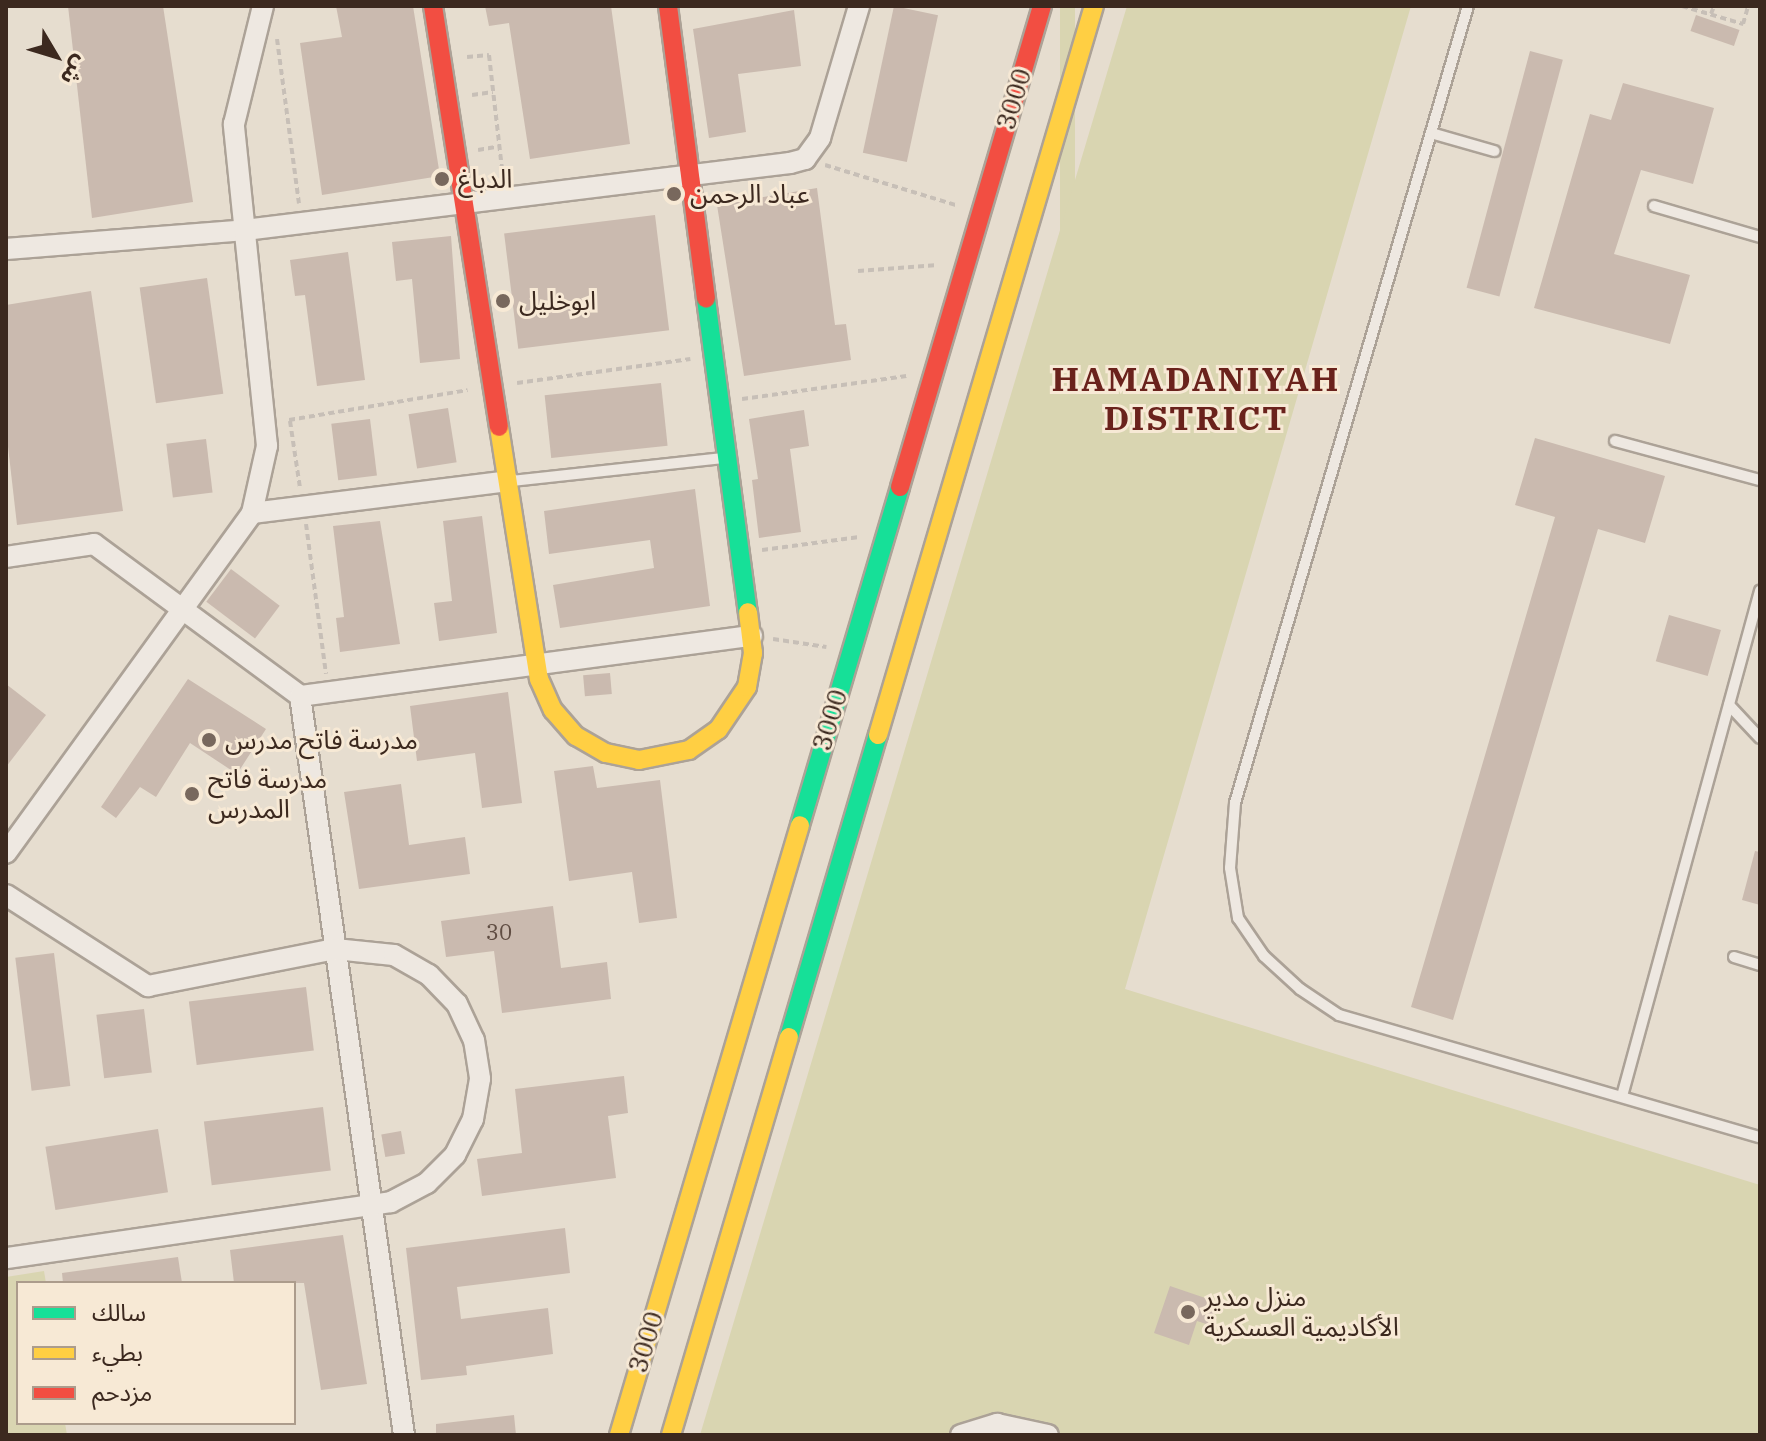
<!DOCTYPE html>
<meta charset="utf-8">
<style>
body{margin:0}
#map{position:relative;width:1766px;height:1441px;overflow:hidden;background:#e6ddcf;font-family:"IBM Plex Serif","Noto Sans Arabic",serif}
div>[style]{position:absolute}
.green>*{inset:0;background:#d9d5b1;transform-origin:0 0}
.building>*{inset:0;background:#cabaaf;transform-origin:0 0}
.path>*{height:4px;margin-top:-2px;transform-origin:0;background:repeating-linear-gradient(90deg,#c7bfb7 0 6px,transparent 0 10px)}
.roads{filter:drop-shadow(2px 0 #aca297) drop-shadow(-2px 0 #aca297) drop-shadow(0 2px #aca297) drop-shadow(0 -2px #aca297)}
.lane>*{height:10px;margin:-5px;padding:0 5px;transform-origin:5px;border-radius:5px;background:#eee8e1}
.street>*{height:20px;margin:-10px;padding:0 10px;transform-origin:10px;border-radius:10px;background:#eee8e1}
.fast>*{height:18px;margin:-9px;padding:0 9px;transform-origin:9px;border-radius:9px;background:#16e098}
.slow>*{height:18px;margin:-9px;padding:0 9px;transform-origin:9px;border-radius:9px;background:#ffcf43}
.jam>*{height:18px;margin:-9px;padding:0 9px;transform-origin:9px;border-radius:9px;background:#f24e42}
.dots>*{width:22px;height:22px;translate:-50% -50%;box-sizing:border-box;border:4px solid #f7e9d5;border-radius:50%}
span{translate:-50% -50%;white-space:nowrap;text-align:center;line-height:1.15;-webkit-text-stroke:6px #f7e9d5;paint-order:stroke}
.number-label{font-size:22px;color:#604d43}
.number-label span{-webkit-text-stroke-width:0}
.street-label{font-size:26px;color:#3c291f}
.poi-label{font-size:26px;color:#3c291f}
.left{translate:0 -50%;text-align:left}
.district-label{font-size:34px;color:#6a221c;font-weight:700;letter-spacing:2px}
.frame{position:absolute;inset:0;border:8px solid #3c291f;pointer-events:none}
.legend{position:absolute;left:16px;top:1281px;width:280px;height:144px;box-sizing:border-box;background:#f7e9d5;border:2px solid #ac9c8c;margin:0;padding:10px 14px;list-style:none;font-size:24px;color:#3c291f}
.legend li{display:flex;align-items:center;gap:16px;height:40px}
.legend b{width:40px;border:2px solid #ac9c8c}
.north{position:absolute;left:16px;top:16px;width:80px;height:80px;-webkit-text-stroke:6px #f7e9d5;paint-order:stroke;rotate:128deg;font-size:22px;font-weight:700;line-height:32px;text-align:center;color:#3c291f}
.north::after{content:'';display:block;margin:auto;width:28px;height:36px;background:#3c291f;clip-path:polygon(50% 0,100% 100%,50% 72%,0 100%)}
</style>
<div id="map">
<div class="green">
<i style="left:1060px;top:6px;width:15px;height:1491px"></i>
<i style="clip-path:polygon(1127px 6px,1411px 6px,1125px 989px,1760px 1185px,1760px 1435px,700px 1435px)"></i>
<i style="clip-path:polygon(44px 1271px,46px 1283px,18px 1283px,18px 1423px,65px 1423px,67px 1435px,6px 1435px,6px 1277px)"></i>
</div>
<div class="building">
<i style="clip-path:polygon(68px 6px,163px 6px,193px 202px,92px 218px)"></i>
<i style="clip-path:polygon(336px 6px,413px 6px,440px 176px,322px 195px,300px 43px,342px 37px)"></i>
<i style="clip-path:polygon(485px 6px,611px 6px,630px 144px,530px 159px,509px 23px,489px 26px)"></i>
<i style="left:894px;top:6px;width:45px;height:150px;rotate:12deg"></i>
<i style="clip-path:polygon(794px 10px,801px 66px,738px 74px,746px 132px,709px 138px,693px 29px)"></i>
<i style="left:1696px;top:15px;width:46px;height:17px;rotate:19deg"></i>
<i style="left:1530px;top:51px;width:34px;height:245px;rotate:15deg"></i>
<i style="clip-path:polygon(1623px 83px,1714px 108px,1693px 184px,1641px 170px,1614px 254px,1690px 275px,1670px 344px,1534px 308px,1590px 114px,1611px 120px)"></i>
<i style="clip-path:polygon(817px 188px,835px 325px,846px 324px,851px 360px,744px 376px,717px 205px)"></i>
<i style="left:655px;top:215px;width:116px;height:152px;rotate:83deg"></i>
<i style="clip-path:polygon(451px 236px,460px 359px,420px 363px,412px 279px,396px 281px,392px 242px)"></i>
<i style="clip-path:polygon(348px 252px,365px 380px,317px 386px,305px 295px,295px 296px,290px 260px)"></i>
<i style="left:207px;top:278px;width:117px;height:68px;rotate:82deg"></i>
<i style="clip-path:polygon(91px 291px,123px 511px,17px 525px,6px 429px,6px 305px)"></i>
<i style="left:661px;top:383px;width:63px;height:117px;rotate:84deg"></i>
<i style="left:448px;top:408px;width:55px;height:40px;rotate:81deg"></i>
<i style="clip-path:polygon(804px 410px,809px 446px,790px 449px,801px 532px,759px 538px,752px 480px,758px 479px,749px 419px)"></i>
<i style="left:370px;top:419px;width:57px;height:39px;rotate:83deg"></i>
<i style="clip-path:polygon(1535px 438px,1665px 476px,1645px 543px,1598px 529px,1453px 1020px,1411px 1007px,1555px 517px,1515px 505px)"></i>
<i style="left:206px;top:439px;width:54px;height:40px;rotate:83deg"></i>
<i style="clip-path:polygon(695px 489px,710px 606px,560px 628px,553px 585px,654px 568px,650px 540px,549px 554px,544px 511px)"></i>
<i style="clip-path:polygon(482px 516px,497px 633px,439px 641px,434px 603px,452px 601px,443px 521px)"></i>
<i style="clip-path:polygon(380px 521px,400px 644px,340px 652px,336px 618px,344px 617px,333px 526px)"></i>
<i style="left:231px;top:569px;width:61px;height:41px;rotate:37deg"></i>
<i style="left:1669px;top:615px;width:54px;height:48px;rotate:16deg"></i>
<i style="left:610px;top:673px;width:21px;height:27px;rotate:85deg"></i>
<i style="clip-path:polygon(188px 679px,266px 729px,237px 774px,190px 743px,156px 797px,140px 787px,116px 818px,101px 807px)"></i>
<i style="clip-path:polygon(6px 684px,46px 715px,6px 767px)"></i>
<i style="clip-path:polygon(508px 692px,522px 803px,482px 808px,475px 753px,417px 761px,410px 706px)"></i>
<i style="clip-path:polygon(593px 766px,597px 788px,660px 780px,677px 918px,639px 923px,632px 872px,569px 881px,554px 771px)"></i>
<i style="clip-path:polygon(401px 784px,409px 845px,465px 837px,470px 874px,359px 889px,344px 792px)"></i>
<i style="clip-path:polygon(1755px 851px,1760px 852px,1760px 905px,1742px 900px)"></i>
<i style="clip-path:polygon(553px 906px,561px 968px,607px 962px,611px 999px,502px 1013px,494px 951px,446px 957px,441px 921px)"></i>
<i style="left:54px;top:953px;width:134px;height:39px;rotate:83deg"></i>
<i style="left:306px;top:987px;width:64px;height:118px;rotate:83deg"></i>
<i style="left:144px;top:1009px;width:64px;height:48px;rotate:83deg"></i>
<i style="clip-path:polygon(624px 1076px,628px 1113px,608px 1116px,616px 1178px,482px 1196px,477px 1159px,522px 1153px,515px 1089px)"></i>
<i style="left:323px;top:1107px;width:64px;height:120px;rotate:83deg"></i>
<i style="left:158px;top:1129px;width:64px;height:114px;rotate:81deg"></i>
<i style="left:401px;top:1131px;width:23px;height:20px;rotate:80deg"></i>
<i style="clip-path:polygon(565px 1228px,570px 1273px,457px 1287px,461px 1319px,548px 1308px,553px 1354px,466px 1366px,467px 1375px,421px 1380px,406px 1248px)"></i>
<i style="clip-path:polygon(343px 1235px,367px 1384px,321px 1390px,304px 1283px,234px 1283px,230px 1250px)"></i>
<i style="clip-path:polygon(178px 1257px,182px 1283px,63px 1283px,62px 1273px)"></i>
<i style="clip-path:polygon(1170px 1286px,1217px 1302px,1209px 1325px,1197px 1321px,1189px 1345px,1154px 1333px)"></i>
<i style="clip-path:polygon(514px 1415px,516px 1435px,436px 1435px,436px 1424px)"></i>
</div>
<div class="path">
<i style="left:1682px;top:6px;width:64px;rotate:16.4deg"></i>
<i style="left:1743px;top:24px;width:19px;rotate:-74deg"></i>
<i style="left:1711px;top:14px;width:9px;rotate:-69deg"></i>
<i style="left:277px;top:39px;width:166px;rotate:82.4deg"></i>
<i style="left:467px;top:57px;width:22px;rotate:-5deg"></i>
<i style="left:489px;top:55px;width:124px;rotate:83.5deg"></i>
<i style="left:472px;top:95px;width:21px;rotate:-8deg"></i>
<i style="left:478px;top:150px;width:22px;rotate:-10deg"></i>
<i style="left:825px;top:165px;width:137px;rotate:17deg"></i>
<i style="left:858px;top:271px;width:80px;rotate:-4.3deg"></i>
<i style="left:517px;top:383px;width:175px;rotate:-7.9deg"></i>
<i style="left:742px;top:399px;width:166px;rotate:-8deg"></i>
<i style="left:289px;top:420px;width:181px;rotate:-9.5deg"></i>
<i style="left:290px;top:421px;width:68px;rotate:81.5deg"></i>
<i style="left:306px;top:524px;width:151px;rotate:82.4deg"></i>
<i style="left:762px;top:550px;width:98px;rotate:-7.6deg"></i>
<i style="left:773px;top:639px;width:54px;rotate:8.6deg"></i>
</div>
<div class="roads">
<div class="lane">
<i style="left:1468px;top:6px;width:830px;rotate:106.3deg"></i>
<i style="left:1235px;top:803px;width:65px;rotate:94.4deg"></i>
<i style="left:1230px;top:868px;width:51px;rotate:80.9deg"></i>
<i style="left:1238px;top:918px;width:46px;rotate:55.6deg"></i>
<i style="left:1264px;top:956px;width:49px;rotate:42.5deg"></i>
<i style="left:1300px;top:989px;width:47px;rotate:33.7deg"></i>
<i style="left:1339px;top:1015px;width:438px;rotate:16.2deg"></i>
<i style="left:1431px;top:133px;width:66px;rotate:15.9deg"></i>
<i style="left:1654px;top:206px;width:110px;rotate:16.3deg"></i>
<i style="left:1615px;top:441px;width:150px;rotate:15.1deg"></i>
<i style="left:512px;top:481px;width:212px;rotate:-6.2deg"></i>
<i style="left:1729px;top:705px;width:45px;rotate:46.8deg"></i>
<i style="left:1734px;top:957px;width:27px;rotate:17deg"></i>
<i style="left:1622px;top:1096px;width:524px;rotate:-74.72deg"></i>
</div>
<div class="street">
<i style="left:6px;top:249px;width:240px;rotate:-4.5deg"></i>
<i style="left:245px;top:230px;width:549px;rotate:-7.01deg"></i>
<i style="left:790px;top:163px;width:16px;rotate:-15deg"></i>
<i style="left:805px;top:159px;width:26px;rotate:-54deg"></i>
<i style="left:820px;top:138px;width:138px;rotate:-73.5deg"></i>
<i style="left:252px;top:513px;width:258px;rotate:-7.1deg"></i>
<i style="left:6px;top:557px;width:89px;rotate:-8.4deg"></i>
<i style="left:94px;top:544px;width:256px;rotate:36.4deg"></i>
<i style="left:300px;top:696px;width:456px;rotate:-7.6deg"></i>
<i style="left:300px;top:696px;width:746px;rotate:81.99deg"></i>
<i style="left:6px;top:853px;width:420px;rotate:-54.1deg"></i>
<i style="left:252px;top:513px;width:69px;rotate:-77.4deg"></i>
<i style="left:267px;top:446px;width:324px;rotate:-95.9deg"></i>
<i style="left:234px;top:124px;width:122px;rotate:-76.2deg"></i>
<i style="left:6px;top:895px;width:169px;rotate:32.7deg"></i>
<i style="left:148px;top:986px;width:191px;rotate:-11.2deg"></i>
<i style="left:335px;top:949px;width:59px;rotate:5.8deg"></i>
<i style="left:394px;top:955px;width:40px;rotate:29.7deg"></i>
<i style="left:429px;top:975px;width:40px;rotate:46deg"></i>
<i style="left:457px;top:1004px;width:40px;rotate:65deg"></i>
<i style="left:474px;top:1040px;width:39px;rotate:81deg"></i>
<i style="left:480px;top:1079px;width:41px;rotate:99.9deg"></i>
<i style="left:473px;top:1119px;width:40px;rotate:116.6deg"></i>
<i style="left:455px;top:1155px;width:40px;rotate:135deg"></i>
<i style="left:427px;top:1183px;width:41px;rotate:152.2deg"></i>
<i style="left:391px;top:1202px;width:389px;rotate:171.7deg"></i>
<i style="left:961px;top:1435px;width:38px;rotate:-17deg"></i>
<i style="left:997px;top:1424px;width:52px;rotate:12.2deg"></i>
</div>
<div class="fast">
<i style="left:706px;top:299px;width:316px;rotate:82.4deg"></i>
<i style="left:800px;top:825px;width:352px;rotate:-73.5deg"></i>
<i style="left:789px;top:1037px;width:315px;rotate:-73.6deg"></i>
</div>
<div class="slow">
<i style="left:499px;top:427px;width:255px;rotate:81deg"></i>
<i style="left:539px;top:679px;width:34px;rotate:66deg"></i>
<i style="left:553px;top:710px;width:35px;rotate:49deg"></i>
<i style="left:576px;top:736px;width:34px;rotate:30deg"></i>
<i style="left:606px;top:753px;width:34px;rotate:12deg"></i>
<i style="left:639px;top:760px;width:51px;rotate:-11.3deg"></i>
<i style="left:689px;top:750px;width:35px;rotate:-35deg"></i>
<i style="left:718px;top:730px;width:52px;rotate:-56deg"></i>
<i style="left:747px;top:687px;width:35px;rotate:-80deg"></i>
<i style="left:753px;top:653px;width:41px;rotate:-97deg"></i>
<i style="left:878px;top:735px;width:760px;rotate:-73.5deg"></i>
<i style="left:619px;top:1435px;width:636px;rotate:-73.47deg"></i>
<i style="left:671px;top:1435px;width:415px;rotate:-73.5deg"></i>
</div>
<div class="jam">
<i style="left:433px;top:6px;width:426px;rotate:81.1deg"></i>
<i style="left:668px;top:6px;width:295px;rotate:82.6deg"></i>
<i style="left:900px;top:487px;width:502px;rotate:-73.55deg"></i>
</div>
</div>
<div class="dots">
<i style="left:442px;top:179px;background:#78685d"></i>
<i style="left:674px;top:194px;background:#78685d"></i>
<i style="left:503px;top:301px;background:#78685d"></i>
<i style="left:209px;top:740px;background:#78685d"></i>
<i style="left:192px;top:794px;background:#78685d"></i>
<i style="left:1188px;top:1312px;background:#78685d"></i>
</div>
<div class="number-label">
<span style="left:499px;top:932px">30</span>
</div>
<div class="street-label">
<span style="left:1014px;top:99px;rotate:-73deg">3000</span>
<span style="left:830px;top:720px;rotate:-73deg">3000</span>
<span style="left:646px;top:1342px;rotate:-73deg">3000</span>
</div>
<div class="poi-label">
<span class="left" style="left:458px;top:179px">الدباغ</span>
<span class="left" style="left:690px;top:194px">عباد الرحمن</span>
<span class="left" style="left:519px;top:301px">ابوخليل</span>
<span class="left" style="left:225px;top:740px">مدرسة فاتح مدرس</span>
<span class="left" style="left:208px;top:794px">مدرسة فاتح<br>المدرس</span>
<span class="left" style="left:1204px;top:1312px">منزل مدير<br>الأكاديمية العسكرية</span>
</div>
<div class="district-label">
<span style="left:1196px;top:398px">HAMADANIYAH<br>DISTRICT</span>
</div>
<div class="frame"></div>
<ul class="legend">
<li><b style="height:10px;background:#16e098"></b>سالك</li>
<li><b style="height:10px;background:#ffcf43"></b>بطيء</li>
<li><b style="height:10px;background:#f24e42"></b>مزدحم</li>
</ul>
<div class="north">ش</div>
</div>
